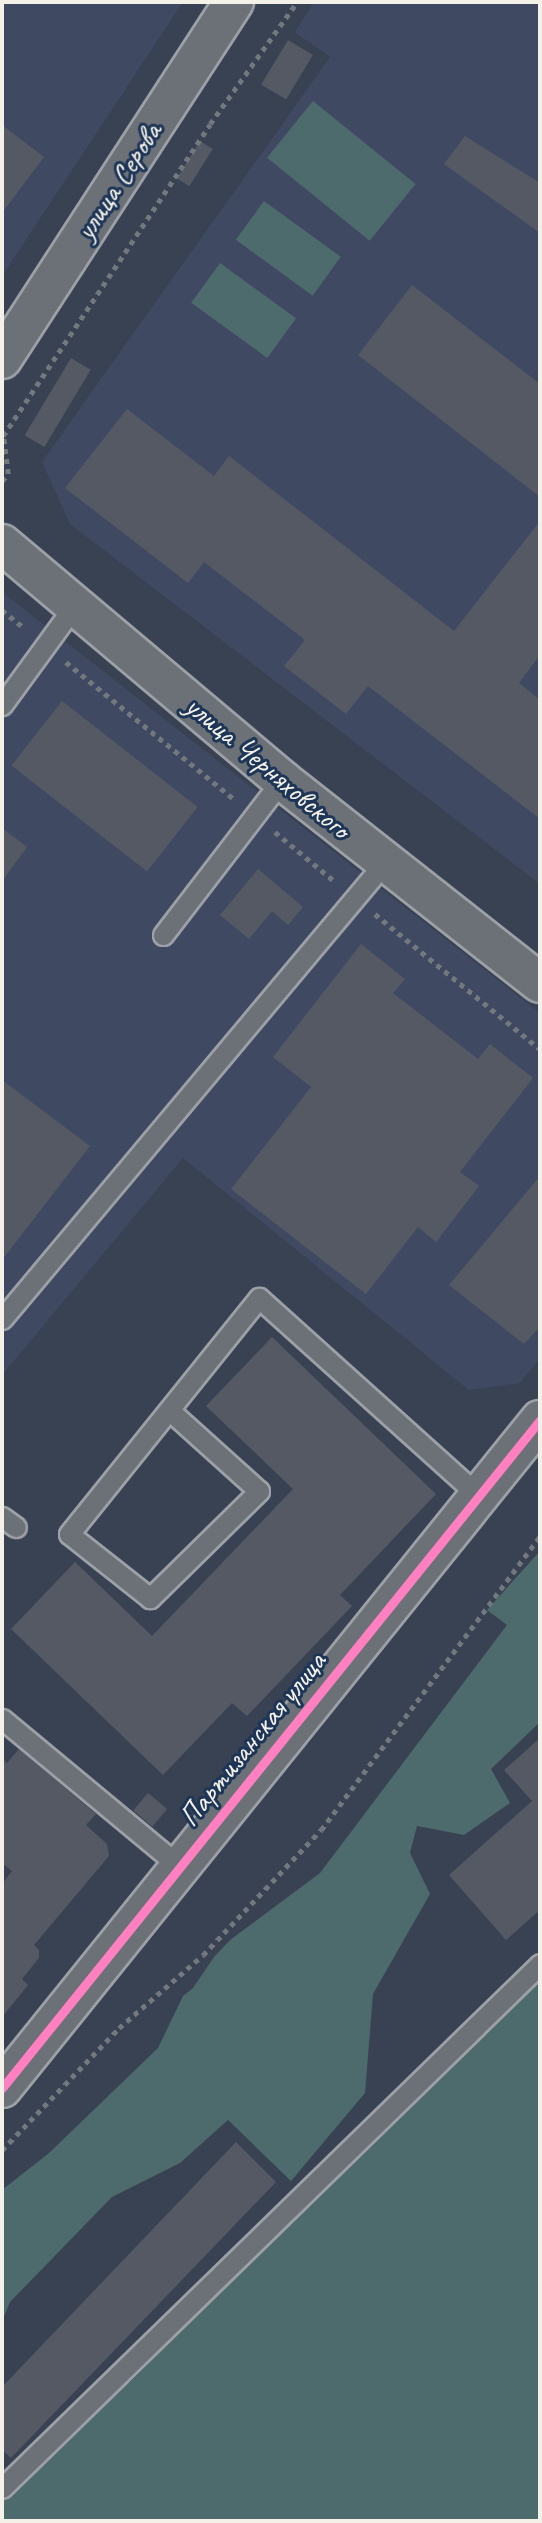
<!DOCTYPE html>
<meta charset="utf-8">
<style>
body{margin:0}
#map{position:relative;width:542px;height:2523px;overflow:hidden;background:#384252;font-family:Caveat,sans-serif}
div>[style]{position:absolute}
.built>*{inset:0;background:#3f4a62}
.green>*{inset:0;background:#4d6a6c;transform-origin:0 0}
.building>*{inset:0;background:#555963;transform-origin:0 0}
.path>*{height:4.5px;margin-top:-2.25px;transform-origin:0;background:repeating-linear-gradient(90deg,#73787f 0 5px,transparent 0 10px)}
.roads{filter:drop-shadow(2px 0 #9da1a7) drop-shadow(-2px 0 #9da1a7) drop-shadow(0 2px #9da1a7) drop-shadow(0 -2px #9da1a7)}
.service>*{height:19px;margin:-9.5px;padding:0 9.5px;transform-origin:9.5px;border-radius:9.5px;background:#6c7177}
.minor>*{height:38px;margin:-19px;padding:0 19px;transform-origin:19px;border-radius:19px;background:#6c7177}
.secondary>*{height:38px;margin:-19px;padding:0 19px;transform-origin:19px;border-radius:19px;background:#6c7177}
.cycleway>*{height:9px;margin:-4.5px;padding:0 4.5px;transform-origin:4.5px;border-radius:4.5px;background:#ff80c0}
span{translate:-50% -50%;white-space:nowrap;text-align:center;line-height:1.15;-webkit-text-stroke:6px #1d3557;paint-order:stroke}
.street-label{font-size:30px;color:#f4f1e8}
.frame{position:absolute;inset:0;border:4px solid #f4f1e8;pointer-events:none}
</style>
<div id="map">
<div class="built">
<i style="clip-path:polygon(2px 2px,183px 2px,2px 276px)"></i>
<i style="clip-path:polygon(314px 2px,540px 2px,540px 884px,70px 524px,42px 462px,330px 57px,295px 32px)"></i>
<i style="clip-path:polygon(2px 592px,540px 1013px,540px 1358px,520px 1383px,469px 1390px,183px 1158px,2px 1375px)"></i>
</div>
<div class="green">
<i style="left:313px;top:101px;width:132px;height:73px;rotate:39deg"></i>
<i style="left:264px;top:201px;width:95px;height:48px;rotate:36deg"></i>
<i style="left:220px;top:263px;width:94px;height:49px;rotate:36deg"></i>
<i style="clip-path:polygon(540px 1551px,540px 1722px,491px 1769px,510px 1803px,464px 1835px,417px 1826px,410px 1853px,430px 1894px,373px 1994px,365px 2093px,291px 2181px,228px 2120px,180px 2163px,112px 2197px,10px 2302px,2px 2321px,2px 2190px,49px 2153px,158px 2048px,183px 1996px,193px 1988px,214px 1957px,230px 1940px,320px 1873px,507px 1625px,487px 1610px)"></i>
<i style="clip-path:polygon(540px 1973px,540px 2521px,2px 2521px,2px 2473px,131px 2381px)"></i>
</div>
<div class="building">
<i style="left:288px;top:40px;width:29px;height:52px;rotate:31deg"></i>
<i style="clip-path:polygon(2px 125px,44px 157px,2px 213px)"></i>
<i style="clip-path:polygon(465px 136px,540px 183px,540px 233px,444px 164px)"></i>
<i style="left:200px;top:141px;width:15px;height:44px;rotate:32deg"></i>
<i style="clip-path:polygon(412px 285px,540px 384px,540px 497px,358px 355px)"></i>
<i style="left:71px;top:358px;width:23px;height:90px;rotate:31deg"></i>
<i style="clip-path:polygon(127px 409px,214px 476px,229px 456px,454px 631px,540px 521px,540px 655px,519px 683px,540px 700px,540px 819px,368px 686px,346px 714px,284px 666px,305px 640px,204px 562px,188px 583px,65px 488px)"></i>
<i style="left:62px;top:701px;width:172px;height:82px;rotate:38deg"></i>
<i style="clip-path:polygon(2px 828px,27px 847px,2px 881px)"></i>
<i style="clip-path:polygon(258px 869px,303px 907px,288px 925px,272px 911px,249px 939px,220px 915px)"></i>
<i style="clip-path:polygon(361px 944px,405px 979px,393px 993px,478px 1059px,490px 1044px,533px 1078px,460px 1172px,479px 1186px,436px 1242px,418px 1227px,366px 1294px,231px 1189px,311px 1087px,273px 1057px)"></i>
<i style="clip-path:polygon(2px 1080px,90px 1146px,2px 1260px)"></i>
<i style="clip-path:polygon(540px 1176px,540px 1327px,524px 1344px,449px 1285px)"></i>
<i style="clip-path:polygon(272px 1337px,436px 1494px,340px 1595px,352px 1606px,247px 1716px,232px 1703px,163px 1775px,11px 1629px,75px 1562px,152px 1636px,293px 1489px,206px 1406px)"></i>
<i style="clip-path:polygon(540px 1738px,540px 1910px,506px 1940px,449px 1875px,532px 1801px,504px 1770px)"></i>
<i style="clip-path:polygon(19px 1749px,96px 1814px,86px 1825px,107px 1844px,109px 1856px,34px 1945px,39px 1950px,39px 1958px,22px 1979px,28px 1985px,2px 2017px,2px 1884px,12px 1871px,2px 1863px,2px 1758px,7px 1763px)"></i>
<i style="left:148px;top:1793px;width:25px;height:23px;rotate:40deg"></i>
<i style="clip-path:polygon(236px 2142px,276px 2182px,11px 2458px,2px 2450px,2px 2387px)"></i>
</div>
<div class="path">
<i style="left:3px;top:436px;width:374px;rotate:-56.4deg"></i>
<i style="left:210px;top:124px;width:150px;rotate:-54.5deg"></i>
<i style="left:2px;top:481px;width:9px;rotate:-49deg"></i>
<i style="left:8px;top:474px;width:38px;rotate:-97deg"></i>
<i style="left:2px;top:610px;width:28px;rotate:39deg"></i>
<i style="left:66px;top:662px;width:215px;rotate:39.2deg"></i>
<i style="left:275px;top:832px;width:75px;rotate:39.6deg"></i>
<i style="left:375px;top:914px;width:213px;rotate:39.3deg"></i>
<i style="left:2px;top:2150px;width:169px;rotate:-46.2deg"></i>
<i style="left:119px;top:2028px;width:111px;rotate:-41deg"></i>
<i style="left:203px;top:1955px;width:172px;rotate:-46.7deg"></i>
<i style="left:321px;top:1830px;width:367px;rotate:-53.3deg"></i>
</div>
<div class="roads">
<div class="service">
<i style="left:2px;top:705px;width:124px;rotate:-53.9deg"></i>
<i style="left:163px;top:935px;width:195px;rotate:-52.5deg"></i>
<i style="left:2px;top:1319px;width:596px;rotate:-50.03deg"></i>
<i style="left:169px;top:1410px;width:121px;rotate:42deg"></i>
<i style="left:259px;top:1491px;width:153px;rotate:135.5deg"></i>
<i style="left:150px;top:1598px;width:103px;rotate:-141.7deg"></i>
<i style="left:69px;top:1534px;width:303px;rotate:-51.2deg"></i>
<i style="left:259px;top:1298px;width:296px;rotate:42deg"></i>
<i style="left:2px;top:1517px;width:17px;rotate:36deg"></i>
<i style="left:2px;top:1719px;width:231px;rotate:39.7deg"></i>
<i style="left:2px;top:2488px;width:751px;rotate:-44.24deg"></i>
</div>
<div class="minor">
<i style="left:2px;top:2088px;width:858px;rotate:-51.15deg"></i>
</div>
<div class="secondary">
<i style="left:2px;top:359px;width:426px;rotate:-57deg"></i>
<i style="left:2px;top:544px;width:366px;rotate:40.1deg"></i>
<i style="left:282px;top:780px;width:328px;rotate:38.2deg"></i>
</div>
</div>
<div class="cycleway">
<i style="left:2px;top:2088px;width:858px;rotate:-51.15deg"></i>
</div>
<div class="street-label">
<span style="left:118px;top:181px;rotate:-57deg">улица Серова</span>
<span style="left:268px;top:767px;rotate:40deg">улица Черняховского</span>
<span style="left:252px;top:1739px;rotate:-51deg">Партизанская улица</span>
</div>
<div class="frame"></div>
</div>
